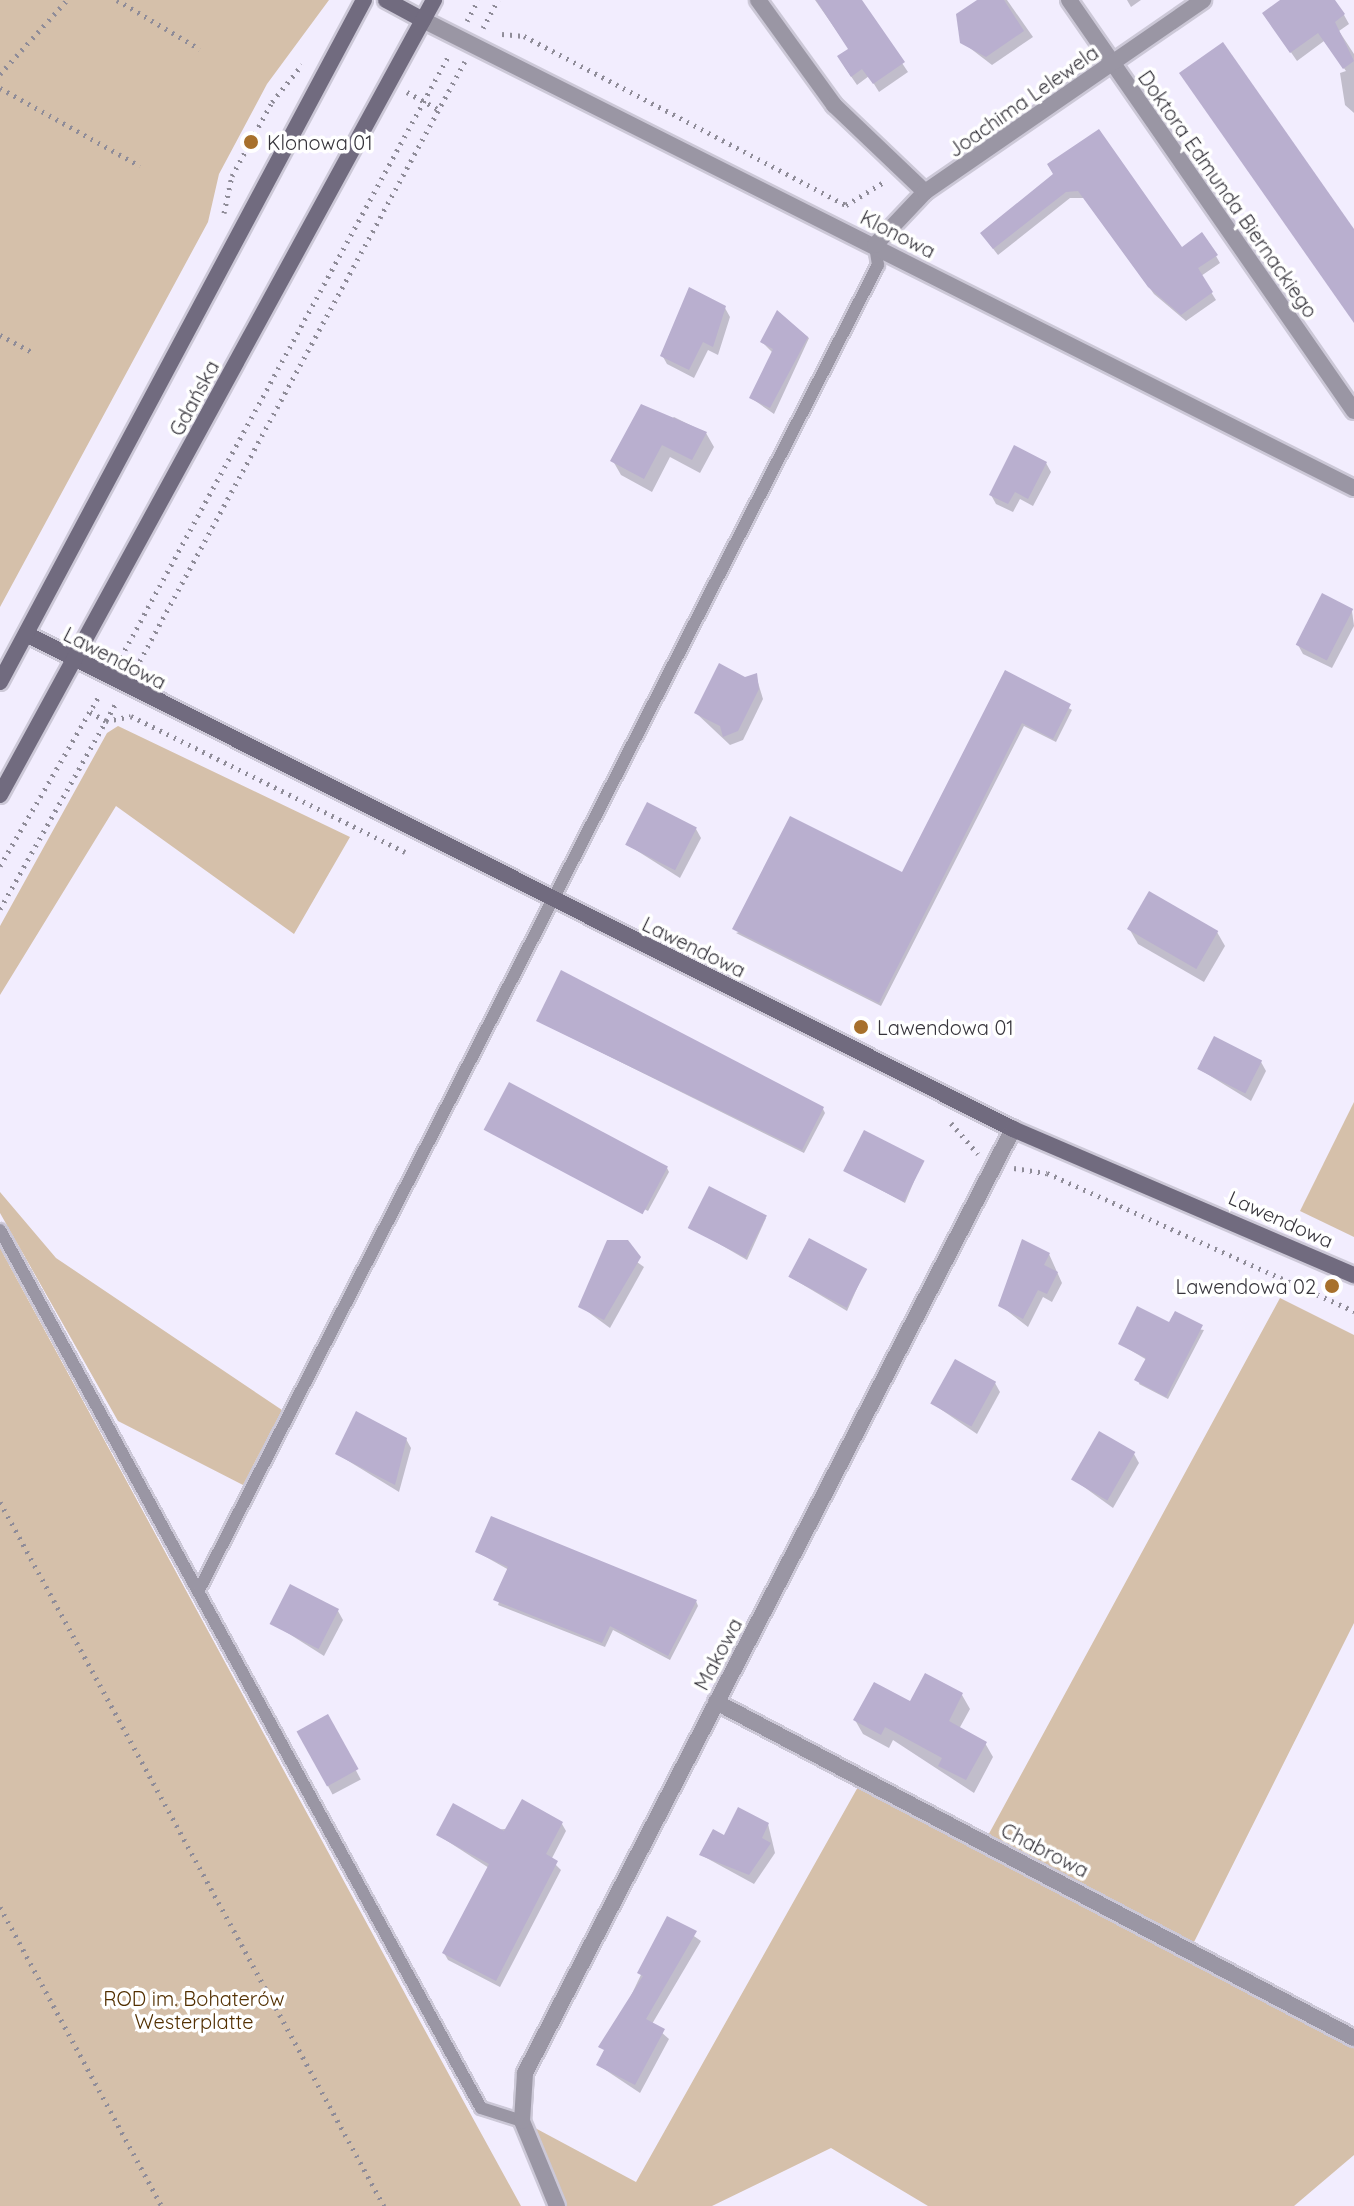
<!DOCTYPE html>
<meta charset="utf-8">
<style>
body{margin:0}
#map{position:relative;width:1354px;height:2206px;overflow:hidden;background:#f2edfe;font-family:Quicksand,sans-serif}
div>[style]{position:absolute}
.green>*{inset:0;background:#d5c0aa}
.shadow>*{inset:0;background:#0003;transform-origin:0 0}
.building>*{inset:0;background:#b9afcf;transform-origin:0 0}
.path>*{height:5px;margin-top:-2.5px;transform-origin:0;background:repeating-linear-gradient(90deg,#8f8c98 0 2px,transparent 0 8px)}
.roads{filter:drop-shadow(2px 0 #ccc8d7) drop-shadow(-2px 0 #ccc8d7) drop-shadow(0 2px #ccc8d7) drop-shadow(0 -2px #ccc8d7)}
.lane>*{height:12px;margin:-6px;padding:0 6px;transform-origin:6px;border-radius:6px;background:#9a96a4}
.street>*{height:16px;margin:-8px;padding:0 8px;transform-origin:8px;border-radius:8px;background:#9a96a4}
.secondary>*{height:16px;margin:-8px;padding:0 8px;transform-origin:8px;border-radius:8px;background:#716b7f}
.dots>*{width:22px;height:22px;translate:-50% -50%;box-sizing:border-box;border:4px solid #fff;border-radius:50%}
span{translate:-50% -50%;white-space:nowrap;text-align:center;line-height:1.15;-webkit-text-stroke:7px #fff;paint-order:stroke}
.street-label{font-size:20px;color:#36343b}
.poi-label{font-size:20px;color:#36343b}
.left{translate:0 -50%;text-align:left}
.right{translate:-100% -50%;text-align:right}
.park-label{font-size:20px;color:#522f00}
</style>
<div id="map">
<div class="green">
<i style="clip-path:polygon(0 0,329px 0,267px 84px,219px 174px,208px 222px,0 607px)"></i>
<i style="clip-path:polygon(118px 726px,350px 837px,294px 934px,116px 806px,0 995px,0 926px,107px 733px)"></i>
<i style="clip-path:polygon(1354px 1102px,1354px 1237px,1300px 1211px)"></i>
<i style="clip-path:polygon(0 1192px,56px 1258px,282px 1410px,243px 1485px,118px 1421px,0 1213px)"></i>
<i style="clip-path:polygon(0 1248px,453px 2082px,521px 2206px,0 2206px)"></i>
<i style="clip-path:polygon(1280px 1298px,1354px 1335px,1354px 1623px,1191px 1948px,1354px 2038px,1354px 2155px,1294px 2206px,928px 2206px,831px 2148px,712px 2206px,557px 2206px,522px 2121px,636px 2182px,863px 1778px,985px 1841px)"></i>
</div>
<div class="shadow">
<i style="clip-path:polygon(815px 0,860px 0,908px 72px,879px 92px,869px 76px,857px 85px,844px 66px,850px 50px)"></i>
<i style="clip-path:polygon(980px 0,1007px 0,1033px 37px,992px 65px,962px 42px)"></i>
<i style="clip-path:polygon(1127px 0,1141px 0,1131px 7px)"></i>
<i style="clip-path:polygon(1284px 0,1333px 0,1344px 15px,1349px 24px,1339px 31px,1354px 54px,1354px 113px,1345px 105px,1340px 73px,1346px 71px,1324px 41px,1297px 61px,1270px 22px)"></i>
<i style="clip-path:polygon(1056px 174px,1181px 250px,1216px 256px,1220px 263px,1201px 276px,1216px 300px,1186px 321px,1154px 294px,1084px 198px,1070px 198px,998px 255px,987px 241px)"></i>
<i style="clip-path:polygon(725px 308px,730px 317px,718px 355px,708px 350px,694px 378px,667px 364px,662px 355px)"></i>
<i style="clip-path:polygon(778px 313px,809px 338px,774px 414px,751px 398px,773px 353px,762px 342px)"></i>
<i style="clip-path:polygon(674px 417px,706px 433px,714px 447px,700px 473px,670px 457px,652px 492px,621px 475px,613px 461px)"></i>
<i style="clip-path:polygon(1046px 463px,1051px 472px,1033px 506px,1020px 499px,1013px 512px,996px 504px,991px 495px)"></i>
<i style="clip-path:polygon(1352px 611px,1354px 626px,1332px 668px,1303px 654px,1298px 645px)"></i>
<i style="clip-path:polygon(1006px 673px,1072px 710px,1056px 742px,1024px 726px,881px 1006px,736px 933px,902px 875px)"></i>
<i style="clip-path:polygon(756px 676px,763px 699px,743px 740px,730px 745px,696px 713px)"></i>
<i style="clip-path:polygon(696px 829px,701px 838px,680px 878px,628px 845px)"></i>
<i style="clip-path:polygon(1130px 930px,1217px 932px,1225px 946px,1204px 982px,1138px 944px)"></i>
<i style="clip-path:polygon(538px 1021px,823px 1109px,825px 1113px,804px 1153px)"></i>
<i style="clip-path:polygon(1261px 1062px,1266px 1071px,1251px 1101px,1199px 1069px)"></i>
<i style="clip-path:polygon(486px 1129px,667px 1168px,669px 1172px,648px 1211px)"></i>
<i style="clip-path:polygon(922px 1162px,905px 1203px,846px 1171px)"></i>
<i style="clip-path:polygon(766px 1218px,747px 1260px,690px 1227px)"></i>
<i style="clip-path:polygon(609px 1242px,644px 1267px,610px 1328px,580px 1306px)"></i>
<i style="clip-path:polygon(1049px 1254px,1062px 1283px,1052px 1302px,1043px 1297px,1028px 1327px,1001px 1306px)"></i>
<i style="clip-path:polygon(865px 1270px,847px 1311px,790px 1277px)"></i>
<i style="clip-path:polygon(1170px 1325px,1204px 1330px,1168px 1399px,1139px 1384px,1147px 1360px,1120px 1344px)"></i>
<i style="clip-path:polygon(995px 1383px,1000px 1392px,977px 1434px,933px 1404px)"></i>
<i style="clip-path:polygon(406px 1439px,411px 1448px,399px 1492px,337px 1454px)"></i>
<i style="clip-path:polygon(1134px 1454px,1139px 1463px,1113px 1508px,1073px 1479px)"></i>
<i style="clip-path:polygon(477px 1552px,696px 1601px,698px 1606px,670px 1660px,613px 1630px,605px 1647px,498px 1605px,509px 1570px)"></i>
<i style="clip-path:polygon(338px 1611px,343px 1620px,324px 1656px,272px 1623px)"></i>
<i style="clip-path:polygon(962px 1695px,970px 1709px,959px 1729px,985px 1743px,993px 1757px,974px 1793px,893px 1740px,889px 1748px,863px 1734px,855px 1720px)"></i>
<i style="left:327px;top:1716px;width:72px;height:32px;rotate:62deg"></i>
<i style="clip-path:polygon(562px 1824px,566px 1831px,551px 1860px,561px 1870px,500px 1987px,448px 1960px,444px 1953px,489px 1868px,438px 1835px)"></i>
<i style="clip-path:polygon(768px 1824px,775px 1853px,754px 1884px,701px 1855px,725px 1838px)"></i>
<i style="clip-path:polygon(668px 1918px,701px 1941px,652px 2024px,669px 2039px,640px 2093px,598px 2065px)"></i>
</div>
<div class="building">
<i style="clip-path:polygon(816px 0,862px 0,905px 62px,873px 84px,862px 69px,851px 77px,837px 56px,848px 49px)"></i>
<i style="clip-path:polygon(977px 0,1004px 0,1024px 31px,986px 57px,960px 43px,956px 14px)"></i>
<i style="clip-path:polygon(1280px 0,1335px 0,1345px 14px,1335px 22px,1354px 61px,1343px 69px,1318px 33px,1290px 53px,1262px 13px)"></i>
<i style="clip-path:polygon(1223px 42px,1354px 229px,1354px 323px,1179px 73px)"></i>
<i style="clip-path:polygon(1099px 129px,1182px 247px,1202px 232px,1218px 255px,1198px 268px,1213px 292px,1181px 315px,1148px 287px,1078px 191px,1066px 192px,993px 249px,980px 233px,1053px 174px,1047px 164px)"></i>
<i style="clip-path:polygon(689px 287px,726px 306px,713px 347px,703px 342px,689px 370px,660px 356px)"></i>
<i style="clip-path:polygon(777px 310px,808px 337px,770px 408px,749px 398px,773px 349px,760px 342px)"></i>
<i style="clip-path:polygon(641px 404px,707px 432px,692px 460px,662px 445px,644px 479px,610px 461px)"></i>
<i style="clip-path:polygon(1014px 445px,1047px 462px,1028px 499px,1015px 492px,1008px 504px,989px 495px)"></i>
<i style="left:1322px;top:593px;width:35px;height:58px;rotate:27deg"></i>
<i style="clip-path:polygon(719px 663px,745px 677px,757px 673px,759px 689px,738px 731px,723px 737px,720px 726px,694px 713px)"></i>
<i style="clip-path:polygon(1005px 670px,1071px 704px,1053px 739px,1022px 723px,879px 1003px,732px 929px,790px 816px,902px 872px)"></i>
<i style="left:647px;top:802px;width:56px;height:48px;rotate:27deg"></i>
<i style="left:1149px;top:891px;width:80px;height:44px;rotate:30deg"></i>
<i style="clip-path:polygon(561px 970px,824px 1107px,802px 1150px,536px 1021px)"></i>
<i style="left:1214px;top:1036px;width:54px;height:37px;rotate:27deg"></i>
<i style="left:509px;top:1082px;width:180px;height:54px;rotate:28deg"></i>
<i style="left:864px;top:1130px;width:68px;height:46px;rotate:27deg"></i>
<i style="left:709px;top:1186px;width:65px;height:47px;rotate:27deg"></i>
<i style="left:809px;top:1238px;width:66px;height:44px;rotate:28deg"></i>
<i style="clip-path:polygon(1022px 1239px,1050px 1253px,1044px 1265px,1058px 1272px,1047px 1294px,1038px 1290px,1023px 1319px,998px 1306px)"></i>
<i style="clip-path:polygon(607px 1240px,628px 1240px,641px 1257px,604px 1320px,578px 1307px)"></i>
<i style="clip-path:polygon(1137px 1306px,1169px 1322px,1175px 1311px,1203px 1325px,1166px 1397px,1134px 1380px,1146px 1358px,1118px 1344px)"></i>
<i style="left:955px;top:1359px;width:47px;height:51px;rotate:29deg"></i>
<i style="clip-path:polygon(356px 1411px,407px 1438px,395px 1485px,335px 1454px)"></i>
<i style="left:1099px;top:1431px;width:42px;height:56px;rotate:30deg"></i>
<i style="clip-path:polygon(491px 1516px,697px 1600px,668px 1656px,610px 1626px,602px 1643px,493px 1600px,508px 1567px,475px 1552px)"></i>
<i style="left:290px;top:1584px;width:55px;height:45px;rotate:27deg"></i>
<i style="clip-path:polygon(925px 1673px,963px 1693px,949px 1721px,987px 1742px,966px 1780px,938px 1766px,942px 1758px,885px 1727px,881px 1735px,853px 1720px,874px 1682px,910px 1701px)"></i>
<i style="left:328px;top:1714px;width:63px;height:36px;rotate:61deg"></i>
<i style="clip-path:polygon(522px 1799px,563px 1822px,546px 1854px,558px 1861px,496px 1981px,442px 1953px,489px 1864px,436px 1835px,453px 1803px,504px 1831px)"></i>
<i style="clip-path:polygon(738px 1807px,769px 1823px,762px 1838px,771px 1843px,749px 1875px,699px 1855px,713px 1829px,724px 1835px)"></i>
<i style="clip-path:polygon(667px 1916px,697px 1931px,646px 2019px,665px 2029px,635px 2085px,596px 2065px,604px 2050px,598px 2047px,643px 1976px,637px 1973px)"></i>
</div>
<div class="path">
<i style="left:117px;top:0;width:96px;rotate:30.6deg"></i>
<i style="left:467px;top:21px;width:24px;rotate:-62deg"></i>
<i style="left:483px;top:28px;width:32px;rotate:-62deg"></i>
<i style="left:502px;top:34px;width:22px;rotate:5deg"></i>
<i style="left:524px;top:36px;width:364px;rotate:27.7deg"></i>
<i style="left:846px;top:205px;width:44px;rotate:-31.2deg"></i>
<i style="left:0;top:74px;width:100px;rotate:-47.8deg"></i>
<i style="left:0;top:88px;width:160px;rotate:29.1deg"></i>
<i style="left:407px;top:92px;width:35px;rotate:29deg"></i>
<i style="left:224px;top:213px;width:38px;rotate:-78deg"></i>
<i style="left:232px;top:176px;width:84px;rotate:-61.6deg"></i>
<i style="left:272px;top:102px;width:48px;rotate:-51deg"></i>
<i style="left:0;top:335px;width:38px;rotate:28deg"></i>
<i style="left:121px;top:657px;width:686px;rotate:-61.42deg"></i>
<i style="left:136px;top:668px;width:690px;rotate:-61.54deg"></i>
<i style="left:90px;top:712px;width:18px;rotate:29deg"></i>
<i style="left:106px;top:721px;width:25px;rotate:-11deg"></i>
<i style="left:131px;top:716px;width:306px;rotate:26.4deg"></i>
<i style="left:0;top:866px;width:199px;rotate:-59.8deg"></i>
<i style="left:0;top:909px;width:239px;rotate:-60.6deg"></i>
<i style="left:951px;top:1123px;width:41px;rotate:48.9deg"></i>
<i style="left:1014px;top:1168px;width:33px;rotate:9deg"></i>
<i style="left:1047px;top:1173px;width:337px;rotate:24.2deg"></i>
<i style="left:0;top:1502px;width:802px;rotate:61.39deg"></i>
<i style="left:0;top:1907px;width:340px;rotate:61.6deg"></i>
</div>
<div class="roads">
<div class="lane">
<i style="left:0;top:1230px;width:1001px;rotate:61.28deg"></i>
<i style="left:481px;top:2108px;width:43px;rotate:17.6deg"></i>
<i style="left:199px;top:1590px;width:1489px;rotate:-62.87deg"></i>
<i style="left:878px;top:265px;width:20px;rotate:-99deg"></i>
</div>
<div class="street">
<i style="left:758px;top:0;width:130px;rotate:54.1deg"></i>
<i style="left:834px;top:105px;width:126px;rotate:43.7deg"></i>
<i style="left:1069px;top:0;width:500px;rotate:55.26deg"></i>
<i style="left:423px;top:20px;width:1042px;rotate:26.69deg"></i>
<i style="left:875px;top:245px;width:73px;rotate:-46.7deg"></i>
<i style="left:925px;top:192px;width:338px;rotate:-34.6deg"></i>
<i style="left:716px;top:1702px;width:721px;rotate:27.77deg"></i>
<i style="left:557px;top:2206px;width:92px;rotate:-112.4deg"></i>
<i style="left:522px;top:2121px;width:48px;rotate:-86.4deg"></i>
<i style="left:525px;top:2073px;width:1063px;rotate:-62.66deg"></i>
</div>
<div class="secondary">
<i style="left:386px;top:0;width:42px;rotate:28.4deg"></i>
<i style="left:26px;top:634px;width:1104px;rotate:26.63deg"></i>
<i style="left:1013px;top:1129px;width:371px;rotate:23.2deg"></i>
<i style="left:0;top:682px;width:773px;rotate:-61.91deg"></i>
<i style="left:0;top:795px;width:906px;rotate:-61.37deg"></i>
</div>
</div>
<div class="dots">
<i style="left:251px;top:142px;background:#a7702c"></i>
<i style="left:861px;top:1027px;background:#a7702c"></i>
<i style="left:1332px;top:1286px;background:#a7702c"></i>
</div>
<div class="street-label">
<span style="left:1023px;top:101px;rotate:-35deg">Joachima Lelewela</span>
<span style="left:1228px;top:194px;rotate:55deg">Doktora Edmunda Biernackiego</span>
<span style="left:898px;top:234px;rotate:27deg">Klonowa</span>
<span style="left:194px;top:398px;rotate:-62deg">Gdańska</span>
<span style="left:115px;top:658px;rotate:27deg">Lawendowa</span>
<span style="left:694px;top:947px;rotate:26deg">Lawendowa</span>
<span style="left:1281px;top:1219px;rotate:24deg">Lawendowa</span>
<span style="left:718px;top:1654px;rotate:-62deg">Makowa</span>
<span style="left:1045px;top:1850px;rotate:27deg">Chabrowa</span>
</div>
<div class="poi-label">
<span class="left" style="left:267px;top:142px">Klonowa 01</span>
<span class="left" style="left:877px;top:1027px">Lawendowa 01</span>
<span class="right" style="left:1316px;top:1286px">Lawendowa 02</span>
</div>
<div class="park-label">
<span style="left:194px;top:2010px">ROD im. Bohaterów<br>Westerplatte</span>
</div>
</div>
